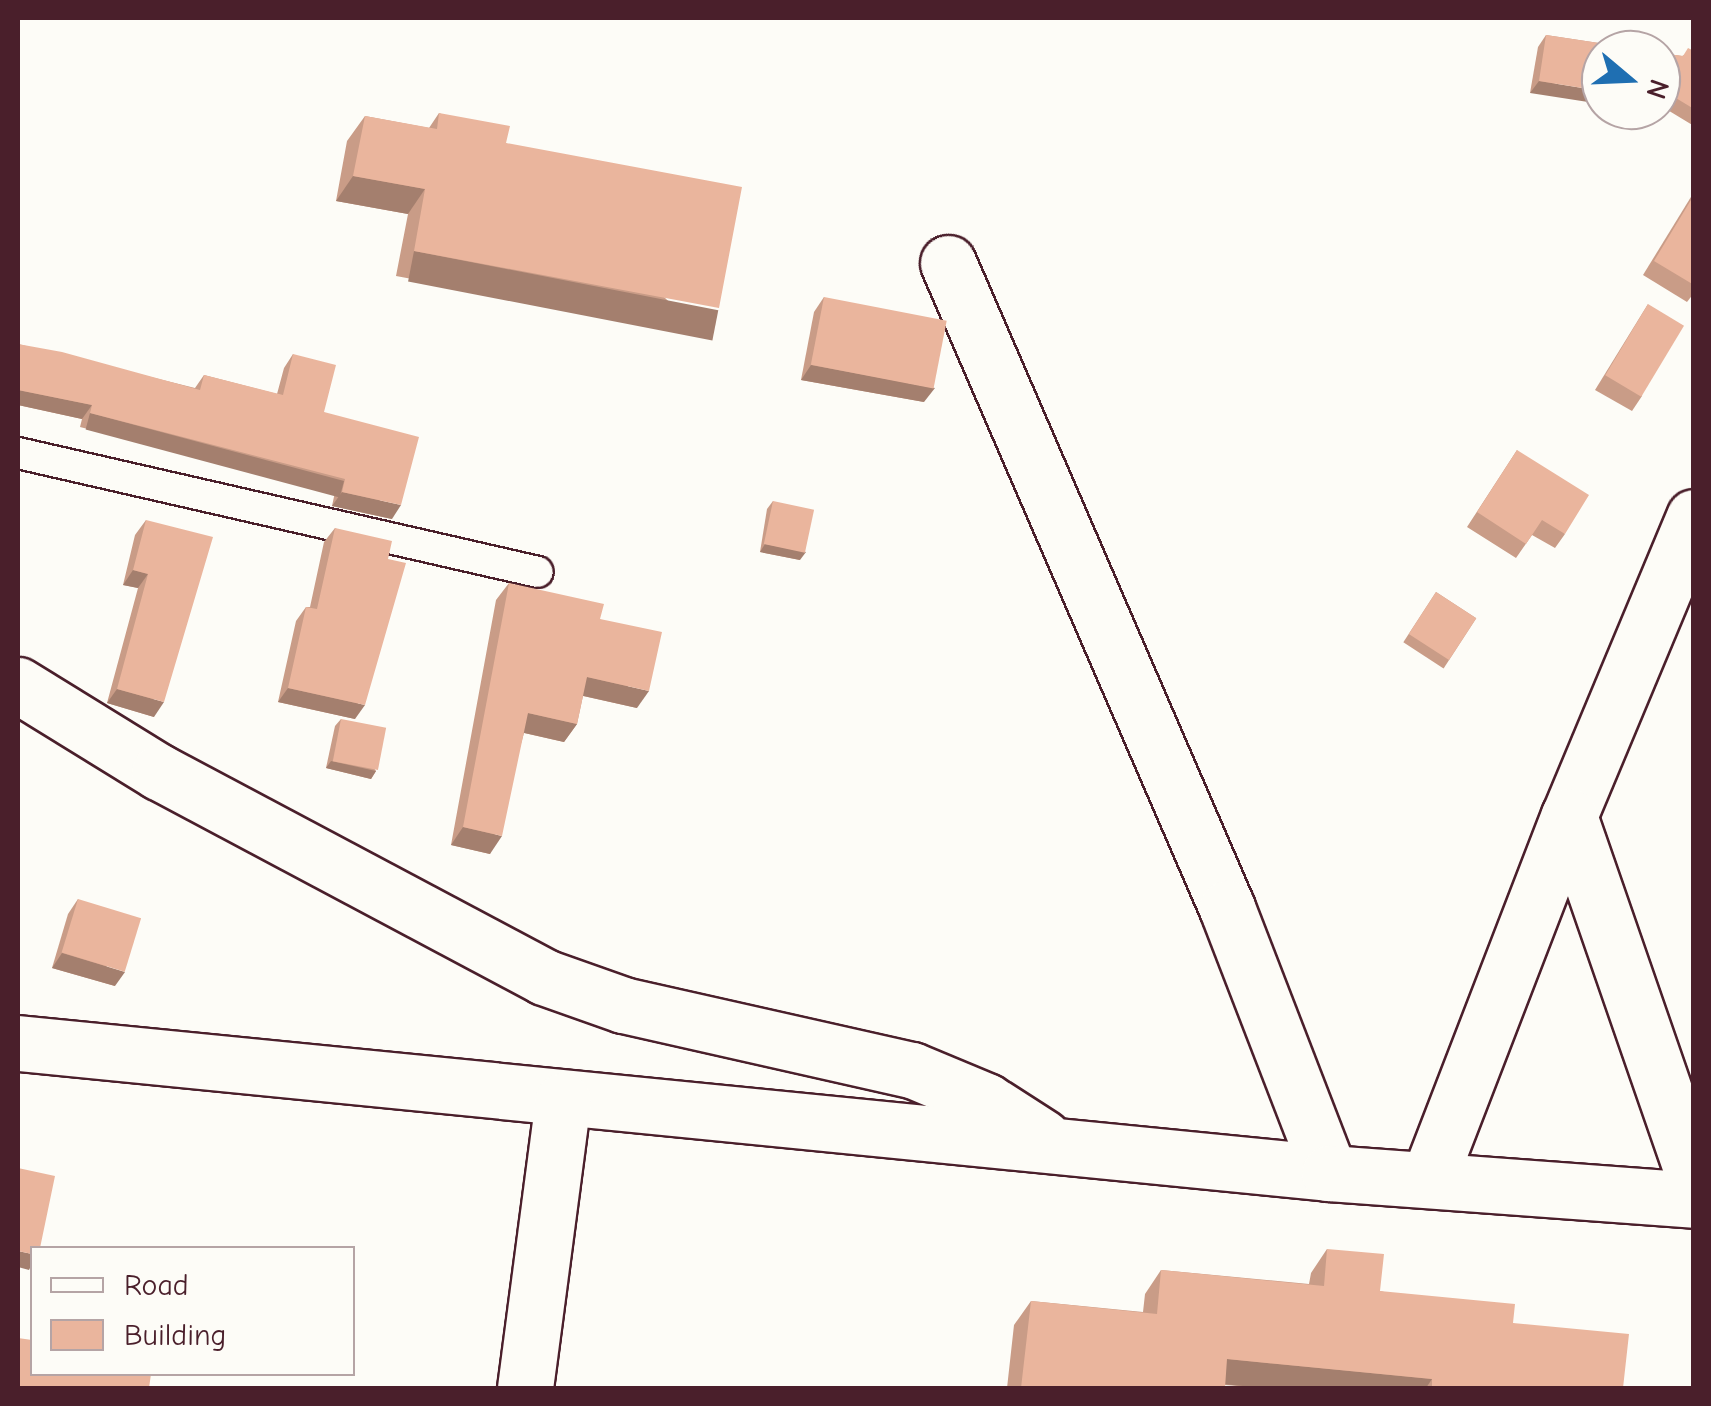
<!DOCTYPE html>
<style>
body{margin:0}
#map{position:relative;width:1711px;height:1406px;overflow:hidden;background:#fdfcf7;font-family:"Comic Neue",sans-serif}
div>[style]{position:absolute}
.roads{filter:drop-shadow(2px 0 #4a1f2b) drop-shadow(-2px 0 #4a1f2b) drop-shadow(0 2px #4a1f2b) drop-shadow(0 -2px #4a1f2b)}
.lane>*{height:30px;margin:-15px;padding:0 15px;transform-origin:15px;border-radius:15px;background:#fdfcf7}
.street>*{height:55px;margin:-27.5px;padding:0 27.5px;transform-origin:27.5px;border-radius:27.5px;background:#fdfcf7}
.wall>*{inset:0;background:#c99c87;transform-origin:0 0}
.shaded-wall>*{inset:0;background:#a47f6e;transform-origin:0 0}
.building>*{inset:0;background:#eab59d;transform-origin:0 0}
span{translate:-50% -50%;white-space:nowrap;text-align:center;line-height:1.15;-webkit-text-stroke:8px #fdfcf7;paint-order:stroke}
.frame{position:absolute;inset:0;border:20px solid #4a1f2b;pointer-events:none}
.legend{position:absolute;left:30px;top:1246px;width:325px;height:130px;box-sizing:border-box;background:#fdfcf7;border:2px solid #b5a4a5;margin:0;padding:12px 18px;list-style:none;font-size:30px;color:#4a1f2b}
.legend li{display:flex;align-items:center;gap:20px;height:50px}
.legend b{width:50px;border:2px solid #b5a4a5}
.north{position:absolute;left:1581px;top:30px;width:100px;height:100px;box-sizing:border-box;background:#fdfcf7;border:2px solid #b5a4a5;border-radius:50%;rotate:109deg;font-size:28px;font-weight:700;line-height:40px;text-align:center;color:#4a1f2b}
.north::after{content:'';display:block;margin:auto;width:35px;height:45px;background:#1f6fb2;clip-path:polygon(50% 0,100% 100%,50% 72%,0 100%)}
</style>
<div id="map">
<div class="roads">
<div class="lane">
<i style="left:18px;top:453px;width:533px;rotate:12.89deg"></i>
</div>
<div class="street">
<i style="left:948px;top:263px;width:703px;rotate:66.61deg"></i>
<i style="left:1227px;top:908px;width:284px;rotate:68.9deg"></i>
<i style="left:18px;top:685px;width:166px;rotate:31.7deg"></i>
<i style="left:159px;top:772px;width:436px;rotate:28deg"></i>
<i style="left:544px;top:977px;width:84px;rotate:19.5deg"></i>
<i style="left:623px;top:1005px;width:296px;rotate:12.7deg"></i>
<i style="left:912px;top:1070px;width:80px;rotate:22.7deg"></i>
<i style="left:986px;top:1101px;width:67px;rotate:32.7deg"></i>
<i style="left:1569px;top:816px;width:324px;rotate:-67.3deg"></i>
<i style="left:18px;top:1043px;width:1317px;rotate:5.66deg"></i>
<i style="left:1329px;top:1173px;width:366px;rotate:4.2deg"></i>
<i style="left:1429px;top:1178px;width:388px;rotate:-68.9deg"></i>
<i style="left:1569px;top:816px;width:382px;rotate:70.9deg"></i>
<i style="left:525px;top:1388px;width:290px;rotate:-82.5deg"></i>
</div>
</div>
<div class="wall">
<i style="clip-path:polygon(1546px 35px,1645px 50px,1530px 93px,1538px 47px)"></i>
<i style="clip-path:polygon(1694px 51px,1694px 126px,1661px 106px,1661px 53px,1682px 56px)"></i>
<i style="clip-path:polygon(439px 113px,506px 143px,701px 333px,396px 276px,408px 214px,336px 201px,347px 141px,365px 116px,429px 128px)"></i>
<i style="clip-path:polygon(1694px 192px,1694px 293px,1687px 302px,1643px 275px)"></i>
<i style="clip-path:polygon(824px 297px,924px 402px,801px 380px,814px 312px)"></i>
<i style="clip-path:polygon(1648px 304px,1642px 396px,1632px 411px,1595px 390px)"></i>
<i style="clip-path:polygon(18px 344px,195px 388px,204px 375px,277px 394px,284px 368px,293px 354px,324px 412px,392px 519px,332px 506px,335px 492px,80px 427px,82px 419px,18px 405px)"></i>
<i style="clip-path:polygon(1517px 450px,1565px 534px,1555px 548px,1532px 535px,1516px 558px,1467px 527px)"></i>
<i style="clip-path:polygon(773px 501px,800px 560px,760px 552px,767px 509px)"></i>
<i style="clip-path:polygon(146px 520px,154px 717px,107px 703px,138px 588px,123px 585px,135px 535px)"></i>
<i style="clip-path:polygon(335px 528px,388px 559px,355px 719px,278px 702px,296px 621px,306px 607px,310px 607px,324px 542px)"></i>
<i style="clip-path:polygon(509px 583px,600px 619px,637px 708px,583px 696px,577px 724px,564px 742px,524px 733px,490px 854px,451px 845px,496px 600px)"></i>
<i style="left:1436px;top:592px;width:48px;height:60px;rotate:33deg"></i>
<i style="clip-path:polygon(341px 719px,376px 771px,371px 779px,326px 768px,335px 726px)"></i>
<i style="clip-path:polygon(78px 899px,115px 986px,52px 968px,68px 914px)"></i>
<i style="clip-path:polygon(1327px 1249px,1380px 1291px,1513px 1323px,1623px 1388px,1264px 1388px,1225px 1385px,1225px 1388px,1007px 1388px,1014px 1325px,1031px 1301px,1143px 1312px,1145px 1294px,1161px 1270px,1309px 1284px,1311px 1273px)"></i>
</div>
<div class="shaded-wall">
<i style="clip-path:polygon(1539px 81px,1601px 91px,1601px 104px,1530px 93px)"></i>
<i style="clip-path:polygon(353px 176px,425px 189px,408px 214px,336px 201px)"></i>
<i style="left:414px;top:251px;width:310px;height:31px;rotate:11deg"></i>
<i style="clip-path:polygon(811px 365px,935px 388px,924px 402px,801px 380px)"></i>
<i style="clip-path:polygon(18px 390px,92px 405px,82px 419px,18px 405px)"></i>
<i style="left:90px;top:413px;width:263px;height:17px;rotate:15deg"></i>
<i style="clip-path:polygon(342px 492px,401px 505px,392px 519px,332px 506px)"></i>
<i style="clip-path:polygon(765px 544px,806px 552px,800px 560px,760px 552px)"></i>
<i style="clip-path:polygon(133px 570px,148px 574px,138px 588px,123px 585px)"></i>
<i style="clip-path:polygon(587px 677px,649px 691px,637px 708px,575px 694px)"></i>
<i style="clip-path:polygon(288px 688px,365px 705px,355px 719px,278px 702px)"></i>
<i style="clip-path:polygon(117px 689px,164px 702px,154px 717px,107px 703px)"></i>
<i style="clip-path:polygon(528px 713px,577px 724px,564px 742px,516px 731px)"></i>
<i style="clip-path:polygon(331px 761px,376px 771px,371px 779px,326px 768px)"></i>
<i style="clip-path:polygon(463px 827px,502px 836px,490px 854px,451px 845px)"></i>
<i style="clip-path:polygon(62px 953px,125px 972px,115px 986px,52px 968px)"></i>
<i style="clip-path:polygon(18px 1251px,32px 1254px,32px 1264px,29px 1270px,18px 1267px)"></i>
<i style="clip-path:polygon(1227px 1359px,1432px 1379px,1426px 1388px,1264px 1388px,1211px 1383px)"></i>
</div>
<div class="building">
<i style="clip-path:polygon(1546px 35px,1645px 50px,1601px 50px,1601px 91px,1539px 81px)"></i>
<i style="clip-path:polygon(1688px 48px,1694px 51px,1694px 109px,1661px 89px,1661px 53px,1683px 56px)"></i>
<i style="clip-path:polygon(439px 113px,510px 126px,506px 143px,742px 187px,719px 308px,414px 251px,425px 189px,353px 176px,365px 116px,437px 129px)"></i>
<i style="clip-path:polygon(1694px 195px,1694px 285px,1654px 261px)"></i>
<i style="left:824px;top:297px;width:125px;height:69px;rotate:11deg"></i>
<i style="left:1648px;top:304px;width:42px;height:83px;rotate:31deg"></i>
<i style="clip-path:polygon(18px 344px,62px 352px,200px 390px,204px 375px,283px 395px,293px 354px,336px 365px,324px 412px,419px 437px,401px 505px,342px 492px,345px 479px,90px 413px,92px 405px,18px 390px)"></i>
<i style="clip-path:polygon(1517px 450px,1589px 495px,1565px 534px,1542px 520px,1526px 544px,1477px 512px)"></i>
<i style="left:773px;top:501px;width:42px;height:44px;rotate:12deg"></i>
<i style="clip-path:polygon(146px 520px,213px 537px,164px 702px,117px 689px,148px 574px,133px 570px)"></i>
<i style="clip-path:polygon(335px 528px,392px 541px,388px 559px,406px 563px,365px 705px,288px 688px,306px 607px,317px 609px)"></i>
<i style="clip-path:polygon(509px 583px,604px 604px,600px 619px,662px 632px,649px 691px,587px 677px,577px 724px,528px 713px,502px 836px,463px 827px)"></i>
<i style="left:1436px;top:592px;width:48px;height:50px;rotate:33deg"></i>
<i style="left:341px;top:719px;width:46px;height:43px;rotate:11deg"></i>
<i style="left:78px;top:899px;width:66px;height:56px;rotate:17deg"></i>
<i style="clip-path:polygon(18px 1168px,55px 1176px,40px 1248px,32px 1248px,32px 1254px,18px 1251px)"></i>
<i style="clip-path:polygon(1327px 1249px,1384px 1254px,1380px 1291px,1515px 1304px,1513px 1323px,1629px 1334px,1623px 1388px,1432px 1388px,1432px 1379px,1227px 1359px,1225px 1388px,1021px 1388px,1031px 1301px,1157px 1314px,1161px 1270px,1324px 1286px)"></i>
<i style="clip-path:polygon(18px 1338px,32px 1340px,32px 1374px,151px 1374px,149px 1388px,18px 1388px)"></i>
</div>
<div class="frame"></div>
<ul class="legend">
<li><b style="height:12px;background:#fdfcf7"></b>Road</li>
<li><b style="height:28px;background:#eab59d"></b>Building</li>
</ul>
<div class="north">N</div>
</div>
